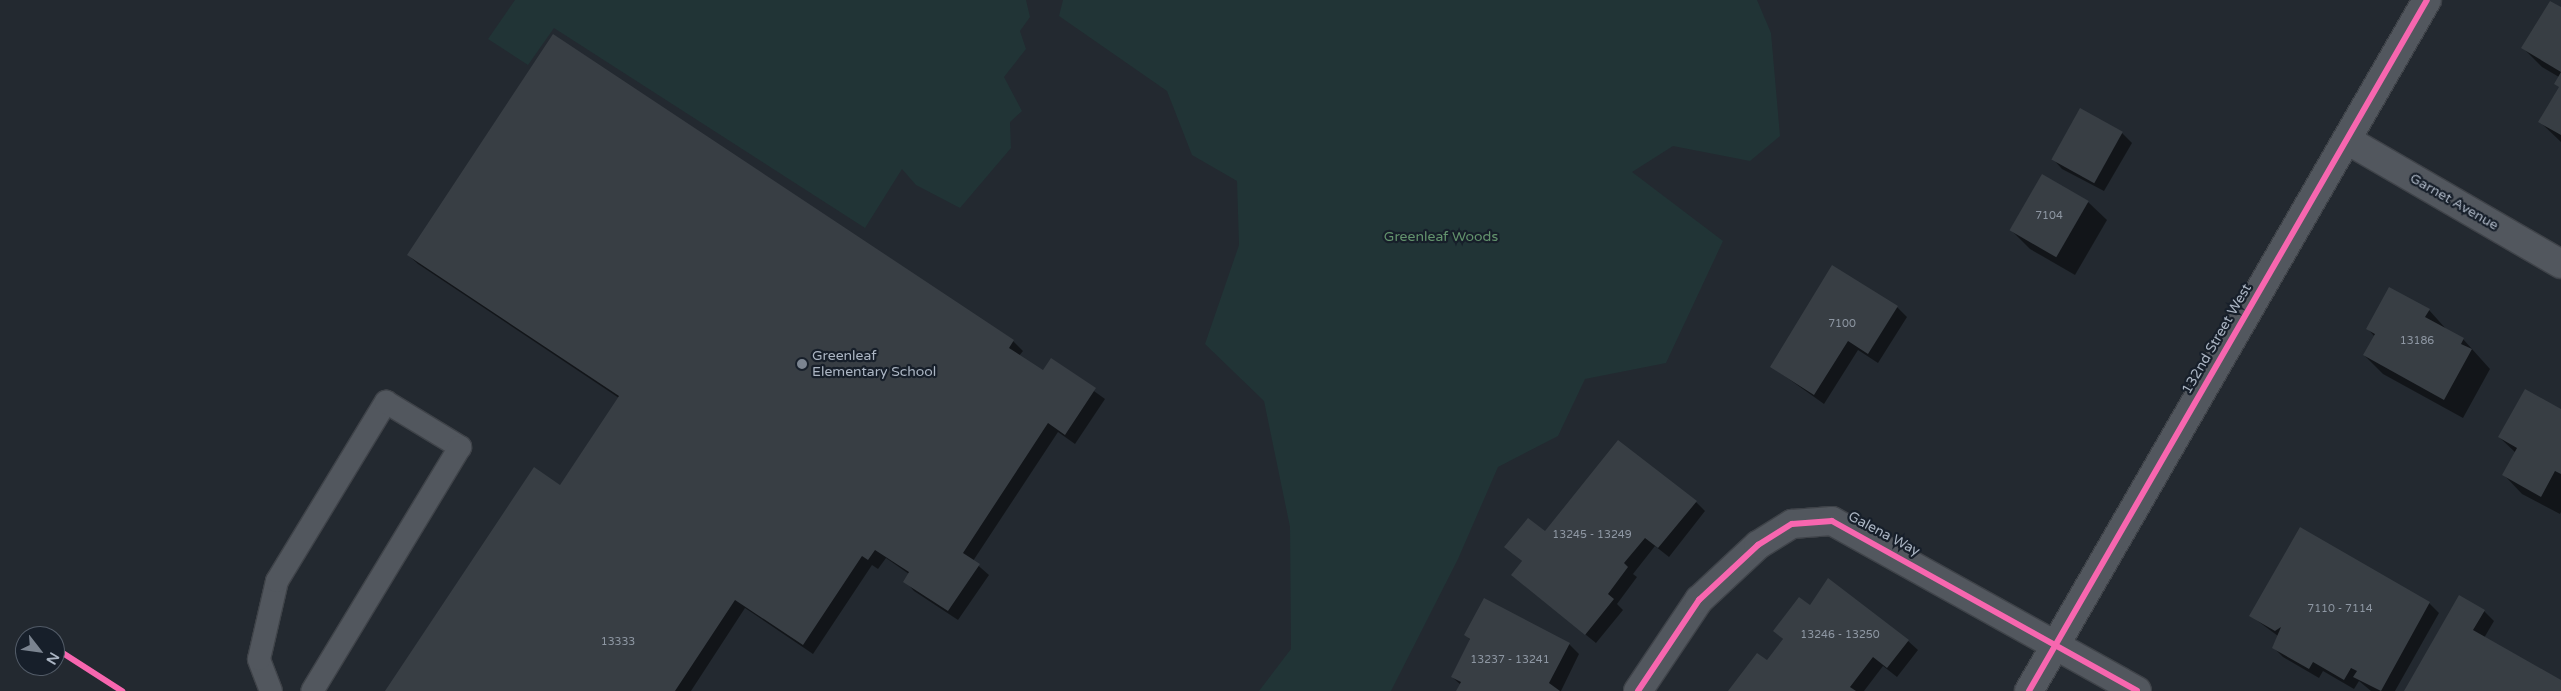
<!DOCTYPE html>
<style>
body{margin:0}
#map{position:relative;width:2561px;height:691px;overflow:hidden;background:#232930;font-family:"Varela Round",sans-serif}
div>[style]{position:absolute}
.green>*{inset:0;background:#213436}
.shadow>*{inset:0;background:#0007}
.building>*{inset:0;background:#383e44;transform-origin:0 0}
.roads{filter:drop-shadow(1px 0 #3f4349) drop-shadow(-1px 0 #3f4349) drop-shadow(0 1px #3f4349) drop-shadow(0 -1px #3f4349)}
.service>*{height:22px;margin:-11px;padding:0 11px;transform-origin:11px;border-radius:11px;background:#52575e}
.minor>*{height:28px;margin:-14px;padding:0 14px;transform-origin:14px;border-radius:14px;background:#52575e}
.cycleway>*{height:6px;margin:-3px;padding:0 3px;transform-origin:3px;border-radius:3px;background:#f766af}
.dots>*{width:14px;height:14px;translate:-50% -50%;box-sizing:border-box;border:2px solid #171f2a;border-radius:50%}
span{translate:-50% -50%;white-space:nowrap;text-align:center;line-height:1.15;-webkit-text-stroke:4.5px #171f2a;paint-order:stroke}
.number-label{font-size:11px;color:#8e97a3}
.number-label span{-webkit-text-stroke-width:0}
.street-label{font-size:14px;color:#abb5c3}
.park-label{font-size:14px;color:#63936d}
.poi-label{font-size:14px;color:#abb5c3}
.left{translate:0 -50%;text-align:left}
.north{position:absolute;left:15px;top:626px;width:50px;height:50px;box-sizing:border-box;background:#171f2a;border:1px solid #525b67;border-radius:50%;rotate:120deg;font-size:14px;font-weight:700;line-height:20px;text-align:center;color:#abb5c3}
.north::after{content:'';display:block;margin:auto;width:18px;height:22px;background:#7b8490;clip-path:polygon(50% 0,100% 100%,50% 72%,0 100%)}
</style>
<div id="map">
<div class="green">
<i style="clip-path:polygon(515px 0,1026px 0,1030px 17px,1020px 31px,1026px 49px,1004px 77px,1022px 111px,1010px 122px,1011px 148px,960px 208px,916px 185px,902px 169px,865px 228px,554px 28px,528px 65px,488px 39px)"></i>
<i style="clip-path:polygon(1063px 0,1757px 0,1771px 33px,1780px 136px,1750px 161px,1673px 146px,1632px 172px,1723px 241px,1666px 363px,1585px 379px,1558px 436px,1498px 467px,1458px 559px,1391px 691px,1259px 691px,1291px 649px,1290px 527px,1264px 401px,1205px 344px,1239px 245px,1237px 181px,1192px 155px,1167px 91px,1059px 16px)"></i>
</div>
<div class="shadow">
<i style="clip-path:polygon(2561px 8px,2561px 142px,2540px 122px,2560px 88px,2559px 77px,2542px 67px,2523px 48px)"></i>
<i style="clip-path:polygon(2122px 133px,2132px 143px,2104px 191px,2062px 169px,2053px 159px)"></i>
<i style="clip-path:polygon(2088px 202px,2107px 220px,2075px 275px,2030px 249px,2011px 230px)"></i>
<i style="clip-path:polygon(408px 255px,1013px 341px,1023px 351px,1019px 356px,1043px 372px,1051px 360px,1105px 399px,1075px 444px,1058px 432px,973px 561px,989px 575px,958px 620px,914px 591px,905px 581px,909px 574px,886px 558px,878px 569px,872px 565px,813px 654px,745px 608px,691px 691px,386px 691px,560px 486px,619px 398px,418px 264px)"></i>
<i style="clip-path:polygon(1832px 267px,1897px 307px,1907px 317px,1878px 363px,1858px 350px,1824px 404px,1772px 367px)"></i>
<i style="clip-path:polygon(2429px 310px,2447px 330px,2463px 339px,2490px 369px,2463px 418px,2383px 374px,2364px 355px,2375px 337px,2368px 329px)"></i>
<i style="clip-path:polygon(2561px 411px,2561px 512px,2560px 514px,2522px 494px,2504px 475px,2516px 453px,2499px 437px)"></i>
<i style="clip-path:polygon(1696px 502px,1705px 511px,1669px 557px,1655px 546px,1633px 574px,1637px 577px,1617px 604px,1623px 610px,1596px 643px,1512px 575px,1523px 562px,1506px 547px,1545px 533px)"></i>
<i style="clip-path:polygon(2301px 529px,2429px 603px,2439px 613px,2395px 691px,2371px 691px,2359px 681px,2354px 689px,2323px 671px,2319px 678px,2283px 657px,2273px 647px,2278px 636px,2251px 616px)"></i>
<i style="clip-path:polygon(1810px 607px,1908px 641px,1918px 650px,1897px 677px,1883px 666px,1864px 691px,1729px 691px,1767px 662px,1784px 640px,1775px 631px)"></i>
<i style="clip-path:polygon(2484px 611px,2494px 621px,2484px 638px,2561px 682px,2561px 691px,2405px 691px)"></i>
<i style="clip-path:polygon(1466px 635px,1569px 644px,1579px 654px,1561px 691px,1458px 691px,1461px 685px,1452px 677px,1471px 641px)"></i>
</div>
<div class="building">
<i style="clip-path:polygon(2550px 1px,2561px 7px,2561px 135px,2538px 122px,2559px 87px,2554px 84px,2561px 72px,2521px 48px)"></i>
<i style="clip-path:polygon(553px 34px,1014px 340px,1009px 348px,1043px 370px,1051px 358px,1096px 388px,1065px 435px,1048px 423px,963px 553px,980px 564px,948px 611px,903px 582px,909px 572px,875px 550px,868px 560px,862px 556px,803px 645px,735px 600px,675px 691px,385px 691px,534px 467px,560px 485px,619px 396px,407px 255px)"></i>
<i style="left:2080px;top:108px;width:49px;height:59px;rotate:29deg"></i>
<i style="left:2042px;top:174px;width:54px;height:65px;rotate:30deg"></i>
<i style="clip-path:polygon(1832px 265px,1898px 306px,1868px 354px,1848px 341px,1814px 395px,1770px 367px)"></i>
<i style="clip-path:polygon(2389px 287px,2430px 309px,2425px 317px,2464px 338px,2461px 344px,2472px 349px,2444px 400px,2363px 355px,2375px 334px,2366px 329px)"></i>
<i style="clip-path:polygon(2525px 389px,2561px 409px,2561px 474px,2555px 471px,2541px 497px,2502px 475px,2517px 448px,2498px 437px)"></i>
<i style="clip-path:polygon(1618px 440px,1697px 501px,1658px 548px,1645px 538px,1624px 563px,1628px 567px,1608px 594px,1614px 599px,1585px 635px,1511px 575px,1522px 561px,1504px 547px,1528px 518px,1545px 531px)"></i>
<i style="clip-path:polygon(2300px 527px,2430px 602px,2381px 691px,2353px 677px,2357px 671px,2351px 668px,2344px 680px,2313px 662px,2309px 669px,2272px 648px,2281px 627px,2275px 631px,2249px 616px)"></i>
<i style="clip-path:polygon(1828px 578px,1909px 640px,1887px 668px,1873px 657px,1850px 687px,1856px 691px,1728px 691px,1757px 653px,1767px 660px,1783px 639px,1773px 631px,1799px 597px,1810px 605px)"></i>
<i style="clip-path:polygon(2459px 595px,2485px 610px,2473px 630px,2561px 680px,2561px 691px,2404px 691px)"></i>
<i style="clip-path:polygon(1484px 598px,1570px 643px,1549px 683px,1560px 691px,1456px 691px,1461px 682px,1451px 677px,1470px 639px,1464px 635px)"></i>
</div>
<div class="roads">
<div class="service">
<i style="left:271px;top:691px;width:34px;rotate:-111deg"></i>
<i style="left:259px;top:659px;width:80px;rotate:-77deg"></i>
<i style="left:277px;top:581px;width:210px;rotate:-58.7deg"></i>
<i style="left:386px;top:402px;width:87px;rotate:31.3deg"></i>
<i style="left:460px;top:447px;width:285px;rotate:121.2deg"></i>
</div>
<div class="minor">
<i style="left:2347px;top:140px;width:247px;rotate:30.1deg"></i>
<i style="left:1638px;top:691px;width:110px;rotate:-56.2deg"></i>
<i style="left:1699px;top:600px;width:81px;rotate:-43deg"></i>
<i style="left:1758px;top:545px;width:40px;rotate:-32deg"></i>
<i style="left:1792px;top:524px;width:40px;rotate:-4.3deg"></i>
<i style="left:1832px;top:521px;width:349px;rotate:29.1deg"></i>
<i style="left:2029px;top:691px;width:797px;rotate:-60.06deg"></i>
</div>
</div>
<div class="cycleway">
<i style="left:55px;top:648px;width:80px;rotate:32.7deg"></i>
<i style="left:1638px;top:691px;width:110px;rotate:-56.2deg"></i>
<i style="left:1699px;top:600px;width:81px;rotate:-43deg"></i>
<i style="left:1758px;top:545px;width:40px;rotate:-32deg"></i>
<i style="left:1792px;top:524px;width:40px;rotate:-4.3deg"></i>
<i style="left:1832px;top:521px;width:349px;rotate:29.1deg"></i>
<i style="left:2029px;top:691px;width:797px;rotate:-60.06deg"></i>
</div>
<div class="dots">
<i style="left:802px;top:364px;background:#7b8490"></i>
</div>
<div class="number-label">
<span style="left:2049px;top:216px">7104</span>
<span style="left:1842px;top:324px">7100</span>
<span style="left:2417px;top:341px">13186</span>
<span style="left:1592px;top:535px">13245 - 13249</span>
<span style="left:2340px;top:609px">7110 - 7114</span>
<span style="left:1840px;top:635px">13246 - 13250</span>
<span style="left:618px;top:642px">13333</span>
<span style="left:1510px;top:660px">13237 - 13241</span>
</div>
<div class="street-label">
<span style="left:2454px;top:202px;rotate:30deg">Garnet Avenue</span>
<span style="left:2217px;top:339px;rotate:-60deg">132nd Street West</span>
<span style="left:1884px;top:534px;rotate:28deg">Galena Way</span>
</div>
<div class="park-label">
<span style="left:1441px;top:237px">Greenleaf Woods</span>
</div>
<div class="poi-label">
<span class="left" style="left:812px;top:364px">Greenleaf<br>Elementary School</span>
</div>
<div class="north">N</div>
</div>
